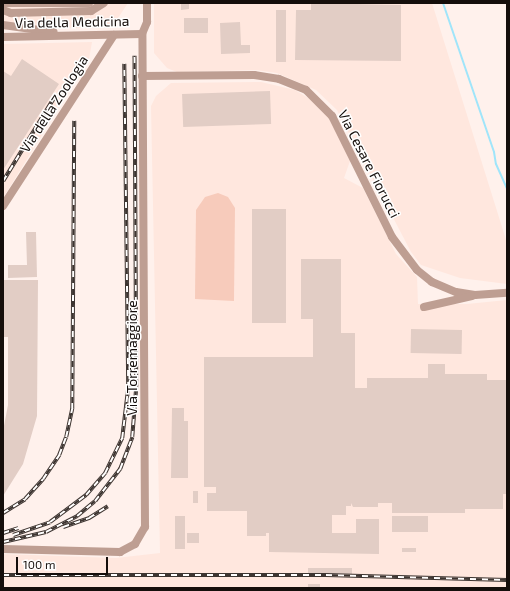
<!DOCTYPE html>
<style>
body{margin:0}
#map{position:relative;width:510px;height:591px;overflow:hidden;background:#fff1ec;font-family:"Exo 2",sans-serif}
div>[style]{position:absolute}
.built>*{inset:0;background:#ffe7de}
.green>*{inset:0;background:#f7cbbb}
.stream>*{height:2px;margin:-1px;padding:0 1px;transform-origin:1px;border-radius:1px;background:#a0e5fa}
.building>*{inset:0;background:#e2cdc5;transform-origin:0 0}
.minor>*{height:8px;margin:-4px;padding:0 4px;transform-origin:4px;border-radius:4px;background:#be9e92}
.rail>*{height:3.5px;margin-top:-1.75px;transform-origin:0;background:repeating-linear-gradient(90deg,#fff 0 6px,#3d3531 0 12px);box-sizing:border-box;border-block:1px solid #3d3531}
span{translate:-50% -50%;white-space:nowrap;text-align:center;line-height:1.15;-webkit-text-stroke:3px #fff;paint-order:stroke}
.street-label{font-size:14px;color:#150e0b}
.frame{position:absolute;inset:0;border:4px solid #150e0b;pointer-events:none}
.scale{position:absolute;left:16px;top:557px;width:92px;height:18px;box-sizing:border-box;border:2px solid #150e0b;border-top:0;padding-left:5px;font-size:12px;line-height:14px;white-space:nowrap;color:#150e0b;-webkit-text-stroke:3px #fff;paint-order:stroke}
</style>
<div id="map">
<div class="built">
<i style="clip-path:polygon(3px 3px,128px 3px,112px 27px,3px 30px)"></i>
<i style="clip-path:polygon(154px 3px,432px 3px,507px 243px,507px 284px,460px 278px,421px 265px,411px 252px,337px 110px,316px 90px,277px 73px,256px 70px,177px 72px,167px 68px,154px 53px)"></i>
<i style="clip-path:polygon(92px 42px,89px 59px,3px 198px,3px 44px)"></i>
<i style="clip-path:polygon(261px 82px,295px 90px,315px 102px,327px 115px,341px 138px,350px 161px,344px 178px,363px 188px,396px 254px,417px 277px,418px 304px,467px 304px,507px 300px,507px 561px,504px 561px,507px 562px,507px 588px,3px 588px,3px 554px,116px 558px,160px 553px,151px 106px,156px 96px,171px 83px)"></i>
</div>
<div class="green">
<i style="clip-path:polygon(218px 193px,228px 197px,235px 208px,234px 301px,195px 299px,196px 210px,205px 197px)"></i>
</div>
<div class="stream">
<i style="left:443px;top:3px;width:157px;rotate:71.1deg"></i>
<i style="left:494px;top:152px;width:12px;rotate:81deg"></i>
<i style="left:496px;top:164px;width:27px;rotate:66deg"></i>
</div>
<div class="building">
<i style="clip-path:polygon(181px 3px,189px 3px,189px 9px,181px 10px)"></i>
<i style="clip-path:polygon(311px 3px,401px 5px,401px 61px,295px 60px,296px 10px,311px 10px)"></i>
<i style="left:276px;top:10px;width:10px;height:52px"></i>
<i style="left:184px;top:18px;width:24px;height:15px"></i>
<i style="clip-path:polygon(240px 22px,241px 45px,250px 45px,250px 53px,221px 54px,220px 23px)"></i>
<i style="clip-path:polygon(22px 59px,59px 84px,3px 170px,3px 71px,11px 76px)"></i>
<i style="left:270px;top:91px;width:33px;height:88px;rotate:88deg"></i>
<i style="left:252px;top:209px;width:34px;height:114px"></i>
<i style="clip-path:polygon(26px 232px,36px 232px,37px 277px,8px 278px,8px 265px,27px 265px)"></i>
<i style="clip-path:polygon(301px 259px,341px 259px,341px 333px,355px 333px,355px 388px,367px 388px,367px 378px,428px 378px,428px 364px,445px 364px,445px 374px,487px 374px,487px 380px,506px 380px,507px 494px,503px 494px,503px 509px,465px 509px,465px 513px,392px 513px,392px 503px,378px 503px,378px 507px,353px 507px,351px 503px,351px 506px,346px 506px,346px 515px,332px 515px,332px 533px,356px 533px,356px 519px,379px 519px,379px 554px,269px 552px,269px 533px,266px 533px,266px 536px,247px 536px,247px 511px,207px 511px,207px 493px,216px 493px,216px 487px,204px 487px,204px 357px,313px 357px,313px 319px,301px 319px)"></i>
<i style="clip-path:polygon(3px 280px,38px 280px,37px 416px,23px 464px,3px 496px,3px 431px,8px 405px,8px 337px,3px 337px)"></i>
<i style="left:411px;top:329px;width:51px;height:24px;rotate:1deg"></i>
<i style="clip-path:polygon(172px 408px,184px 408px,184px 421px,188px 421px,188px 478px,171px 478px)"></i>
<i style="left:193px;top:491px;width:5px;height:12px"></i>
<i style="left:175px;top:516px;width:10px;height:33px"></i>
<i style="left:392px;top:516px;width:36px;height:16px"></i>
<i style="left:187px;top:533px;width:12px;height:10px"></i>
<i style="left:402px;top:548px;width:14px;height:4px"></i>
<i style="clip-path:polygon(308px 568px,352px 568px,352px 574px,308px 573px)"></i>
<i style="left:308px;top:584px;width:12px;height:4px"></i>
</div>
<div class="minor">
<i style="left:3px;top:3px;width:86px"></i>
<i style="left:3px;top:10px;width:9px;rotate:21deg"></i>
<i style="left:11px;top:13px;width:80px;rotate:-1.4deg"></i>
<i style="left:91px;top:11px;width:15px;rotate:-32deg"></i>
<i style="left:3px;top:25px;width:51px;rotate:7.8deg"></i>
<i style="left:3px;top:37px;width:139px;rotate:-1.2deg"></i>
<i style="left:142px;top:76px;width:112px;rotate:-0.5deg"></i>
<i style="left:254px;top:75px;width:25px;rotate:9deg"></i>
<i style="left:279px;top:79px;width:29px;rotate:22deg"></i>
<i style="left:306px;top:90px;width:37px;rotate:45deg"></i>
<i style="left:332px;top:116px;width:135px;rotate:63.6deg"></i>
<i style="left:392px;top:237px;width:41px;rotate:52.9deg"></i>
<i style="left:417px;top:270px;width:19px;rotate:39deg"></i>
<i style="left:432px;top:282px;width:26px;rotate:23deg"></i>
<i style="left:456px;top:292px;width:19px;rotate:9deg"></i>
<i style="left:475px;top:295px;width:32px;rotate:-4deg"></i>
<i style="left:3px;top:206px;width:204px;rotate:-57deg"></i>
<i style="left:424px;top:307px;width:49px;rotate:-12.9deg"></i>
<i style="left:3px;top:549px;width:117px;rotate:1.5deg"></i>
<i style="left:120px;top:552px;width:17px;rotate:-28deg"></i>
<i style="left:135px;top:544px;width:20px;rotate:-60deg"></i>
<i style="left:145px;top:527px;width:493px;rotate:-90.3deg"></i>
<i style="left:142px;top:34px;width:13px;rotate:-67deg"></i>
<i style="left:147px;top:22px;width:19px;rotate:-90deg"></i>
</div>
<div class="rail">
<i style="left:3px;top:181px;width:100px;rotate:-58.5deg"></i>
<i style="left:3px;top:513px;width:26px;rotate:-32deg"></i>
<i style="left:25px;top:499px;width:27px;rotate:-48deg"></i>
<i style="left:43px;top:479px;width:29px;rotate:-56deg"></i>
<i style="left:59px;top:455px;width:19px;rotate:-69deg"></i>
<i style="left:66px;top:437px;width:29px;rotate:-78deg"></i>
<i style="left:72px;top:409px;width:288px;rotate:-89.6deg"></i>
<i style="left:63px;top:527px;width:28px;rotate:-19deg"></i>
<i style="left:89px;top:518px;width:22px;rotate:-32deg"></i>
<i style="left:3px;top:533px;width:16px;rotate:-18deg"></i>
<i style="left:13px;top:535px;width:39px;rotate:-19deg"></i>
<i style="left:50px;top:522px;width:45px;rotate:-36.9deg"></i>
<i style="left:86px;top:495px;width:29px;rotate:-49deg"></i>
<i style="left:105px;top:473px;width:39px;rotate:-64deg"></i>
<i style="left:122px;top:438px;width:50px;rotate:-83.2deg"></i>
<i style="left:128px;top:388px;width:324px;rotate:-90.7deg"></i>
<i style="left:3px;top:542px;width:44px;rotate:-13.1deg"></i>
<i style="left:46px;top:532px;width:35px;rotate:-27deg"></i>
<i style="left:77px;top:516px;width:23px;rotate:-40deg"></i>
<i style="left:95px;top:501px;width:41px;rotate:-52deg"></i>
<i style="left:120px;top:469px;width:34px;rotate:-69deg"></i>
<i style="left:132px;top:437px;width:50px;rotate:-85.4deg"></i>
<i style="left:136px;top:387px;width:331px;rotate:-90.3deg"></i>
<i style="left:3px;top:575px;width:323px"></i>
<i style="left:326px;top:575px;width:181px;rotate:1.6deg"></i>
</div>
<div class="street-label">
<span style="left:72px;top:22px;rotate:-1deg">Via della Medicina</span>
<span style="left:54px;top:104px;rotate:-57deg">Via della Zoologia</span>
<span style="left:369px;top:164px;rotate:63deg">Via Cesare Fiorucci</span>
<span style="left:132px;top:358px;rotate:-90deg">Via Torremaggiore</span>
</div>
<div class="frame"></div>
<div class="scale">100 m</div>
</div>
